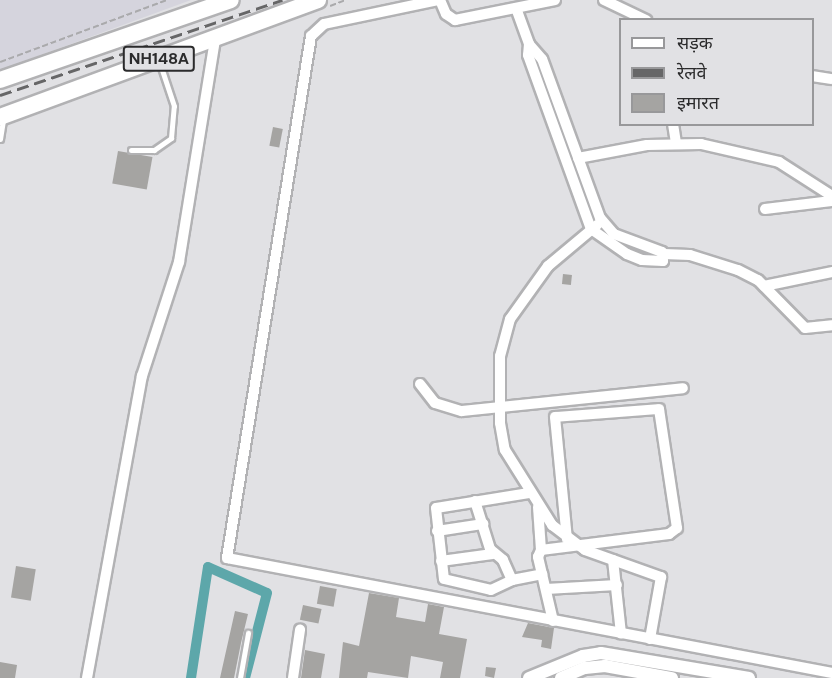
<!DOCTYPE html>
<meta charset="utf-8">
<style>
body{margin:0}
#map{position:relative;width:832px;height:678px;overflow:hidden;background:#e1e1e4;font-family:"DM Sans","Noto Sans Devanagari",sans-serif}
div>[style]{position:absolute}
.built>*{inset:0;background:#d5d4dd}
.canal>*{height:10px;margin:-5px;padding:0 5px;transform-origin:5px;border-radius:5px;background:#5da7aa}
.building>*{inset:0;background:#a5a4a2;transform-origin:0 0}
.path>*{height:1.5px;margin-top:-0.75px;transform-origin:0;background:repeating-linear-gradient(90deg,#aaaaac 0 6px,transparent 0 9px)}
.roads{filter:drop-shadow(2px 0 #b2b2b4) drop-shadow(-2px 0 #b2b2b4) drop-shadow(0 2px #b2b2b4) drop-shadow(0 -2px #b2b2b4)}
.service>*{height:5px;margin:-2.5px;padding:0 2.5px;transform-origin:2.5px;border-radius:2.5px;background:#fff}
.minor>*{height:10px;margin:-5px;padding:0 5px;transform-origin:5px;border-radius:5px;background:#fff}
.tertiary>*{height:12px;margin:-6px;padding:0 6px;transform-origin:6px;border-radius:6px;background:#fff}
.trunk>*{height:16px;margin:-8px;padding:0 8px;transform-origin:8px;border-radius:8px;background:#fff}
.rail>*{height:3px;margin-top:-1.5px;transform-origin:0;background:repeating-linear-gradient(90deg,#666667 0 12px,transparent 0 18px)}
span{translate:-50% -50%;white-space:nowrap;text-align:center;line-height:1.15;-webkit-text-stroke:6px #e1e1e4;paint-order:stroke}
.shield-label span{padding:2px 4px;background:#e1e1e4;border:2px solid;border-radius:4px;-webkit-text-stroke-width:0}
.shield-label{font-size:16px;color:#2b2b2c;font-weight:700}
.legend{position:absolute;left:619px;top:18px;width:195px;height:108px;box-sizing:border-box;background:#e1e1e4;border:2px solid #98989a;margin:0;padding:8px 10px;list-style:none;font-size:18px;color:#2b2b2c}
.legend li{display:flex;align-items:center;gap:12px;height:30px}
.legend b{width:30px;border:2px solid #98989a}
</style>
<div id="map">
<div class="built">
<i style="clip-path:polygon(0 0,191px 0,0 70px)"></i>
</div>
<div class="canal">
<i style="left:191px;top:678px;width:112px;rotate:-81.3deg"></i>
<i style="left:208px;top:567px;width:64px;rotate:23.8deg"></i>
<i style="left:267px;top:593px;width:88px;rotate:104.5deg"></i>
</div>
<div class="building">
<i style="left:273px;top:127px;width:10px;height:19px;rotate:11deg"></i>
<i style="left:118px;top:151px;width:35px;height:33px;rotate:10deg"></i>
<i style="left:563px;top:274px;width:9px;height:10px;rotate:6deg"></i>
<i style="left:16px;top:566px;width:20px;height:32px;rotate:9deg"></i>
<i style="left:320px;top:586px;width:17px;height:18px;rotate:10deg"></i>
<i style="clip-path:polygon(369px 593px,399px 598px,396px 617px,425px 622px,428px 604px,444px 607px,439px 634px,467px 639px,460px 678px,440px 678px,443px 662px,411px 656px,408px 678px,368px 672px,367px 678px,339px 678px,343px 642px,359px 646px)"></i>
<i style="left:303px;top:605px;width:19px;height:15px;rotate:12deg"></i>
<i style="clip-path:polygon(235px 611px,248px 614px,241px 643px,234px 678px,220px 678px)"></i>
<i style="clip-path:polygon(528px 623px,554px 628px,551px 649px,541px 647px,542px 640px,522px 637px)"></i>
<i style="clip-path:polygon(305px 650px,325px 654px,321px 678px,301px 678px)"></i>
<i style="clip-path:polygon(0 662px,17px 665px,15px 678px,0 678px)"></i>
<i style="clip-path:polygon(486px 667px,496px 668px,494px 678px,485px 676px)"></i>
</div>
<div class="path">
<i style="left:330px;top:6px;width:17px;rotate:-21deg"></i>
<i style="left:0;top:62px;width:178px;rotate:-20.4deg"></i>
</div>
<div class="roads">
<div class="service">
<i style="left:0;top:139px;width:19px;rotate:-81deg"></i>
<i style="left:131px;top:150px;width:23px"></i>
<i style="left:154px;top:150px;width:21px;rotate:-35deg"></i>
<i style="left:171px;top:138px;width:32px;rotate:-85deg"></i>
<i style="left:174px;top:106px;width:47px;rotate:-108.4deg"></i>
<i style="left:240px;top:678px;width:46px;rotate:-79.9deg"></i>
</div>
<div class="minor">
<i style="left:438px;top:0;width:116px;rotate:168.1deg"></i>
<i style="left:324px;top:24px;width:18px;rotate:137deg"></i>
<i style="left:311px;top:36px;width:529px;rotate:99.14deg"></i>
<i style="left:227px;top:558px;width:616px;rotate:10.76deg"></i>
<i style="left:440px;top:0;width:15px;rotate:67deg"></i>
<i style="left:446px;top:14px;width:11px;rotate:34deg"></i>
<i style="left:455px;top:20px;width:102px;rotate:-11.3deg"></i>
<i style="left:604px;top:0;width:47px;rotate:25.5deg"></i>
<i style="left:516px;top:8px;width:38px;rotate:70deg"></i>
<i style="left:529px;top:44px;width:11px;rotate:95deg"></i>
<i style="left:528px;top:55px;width:185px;rotate:70.1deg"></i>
<i style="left:591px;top:229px;width:44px;rotate:34.8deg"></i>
<i style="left:627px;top:254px;width:16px;rotate:22deg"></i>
<i style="left:642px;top:260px;width:21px;rotate:3deg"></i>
<i style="left:663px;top:261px;width:9px;rotate:-96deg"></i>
<i style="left:662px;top:252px;width:51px;rotate:-159.4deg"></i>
<i style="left:614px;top:234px;width:21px;rotate:-131deg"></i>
<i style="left:600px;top:218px;width:169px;rotate:-110deg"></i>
<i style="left:542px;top:59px;width:20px;rotate:-131deg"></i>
<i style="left:812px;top:76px;width:20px;rotate:9deg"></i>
<i style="left:673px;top:124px;width:19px;rotate:81deg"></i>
<i style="left:578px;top:158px;width:70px;rotate:-10.7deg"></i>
<i style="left:647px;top:145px;width:54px;rotate:-1.1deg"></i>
<i style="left:701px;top:144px;width:80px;rotate:13deg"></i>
<i style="left:779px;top:162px;width:63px;rotate:32.7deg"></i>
<i style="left:765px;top:209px;width:67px;rotate:-6.8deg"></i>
<i style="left:597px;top:225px;width:64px;rotate:140.1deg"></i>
<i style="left:548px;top:266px;width:65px;rotate:125.6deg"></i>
<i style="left:510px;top:319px;width:38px;rotate:105deg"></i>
<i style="left:500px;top:356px;width:67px;rotate:90deg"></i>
<i style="left:500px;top:423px;width:27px;rotate:80deg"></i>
<i style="left:505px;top:450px;width:89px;rotate:57.9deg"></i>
<i style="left:552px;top:525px;width:41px;rotate:37.1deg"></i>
<i style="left:585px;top:550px;width:81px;rotate:19.6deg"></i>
<i style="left:661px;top:577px;width:63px;rotate:100.1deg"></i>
<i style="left:664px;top:254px;width:26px;rotate:2deg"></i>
<i style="left:690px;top:255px;width:50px;rotate:17.4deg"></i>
<i style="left:738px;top:270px;width:22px;rotate:27deg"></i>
<i style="left:758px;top:280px;width:67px;rotate:45.6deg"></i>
<i style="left:805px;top:328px;width:27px;rotate:-6deg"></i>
<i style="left:764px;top:286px;width:69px;rotate:-11.6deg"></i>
<i style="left:420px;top:384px;width:24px;rotate:52deg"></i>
<i style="left:435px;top:403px;width:28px;rotate:17deg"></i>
<i style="left:462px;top:411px;width:222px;rotate:-5.9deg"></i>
<i style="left:529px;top:493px;width:94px;rotate:170.8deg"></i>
<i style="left:436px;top:508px;width:71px;rotate:83.6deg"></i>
<i style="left:444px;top:579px;width:48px;rotate:13.2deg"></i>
<i style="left:491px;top:590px;width:23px;rotate:-25deg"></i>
<i style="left:512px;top:580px;width:31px;rotate:-11deg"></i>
<i style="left:475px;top:501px;width:50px;rotate:72.6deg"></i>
<i style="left:490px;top:549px;width:17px;rotate:40deg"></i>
<i style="left:503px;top:560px;width:22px;rotate:66deg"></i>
<i style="left:538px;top:507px;width:43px;rotate:86deg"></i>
<i style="left:437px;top:531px;width:47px;rotate:-8.7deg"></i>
<i style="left:613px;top:560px;width:74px;rotate:83.8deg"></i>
<i style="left:441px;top:561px;width:52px;rotate:-7.7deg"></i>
<i style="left:546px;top:589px;width:71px;rotate:-3.2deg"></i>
<i style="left:553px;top:621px;width:66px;rotate:-103.2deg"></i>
<i style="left:538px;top:557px;width:8px;rotate:-67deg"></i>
<i style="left:541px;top:550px;width:129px;rotate:-7.1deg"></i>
<i style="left:669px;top:534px;width:10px;rotate:-37deg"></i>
<i style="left:677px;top:528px;width:120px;rotate:-98.6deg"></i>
<i style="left:659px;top:409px;width:104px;rotate:175.6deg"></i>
<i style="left:555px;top:417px;width:123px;rotate:84.4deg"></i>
<i style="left:87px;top:678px;width:307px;rotate:-79.7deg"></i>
<i style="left:142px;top:376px;width:120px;rotate:-72deg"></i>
<i style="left:179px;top:262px;width:226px;rotate:-80.8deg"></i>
<i style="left:293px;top:678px;width:49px;rotate:-81.7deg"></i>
</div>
<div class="tertiary">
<i style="left:529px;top:678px;width:58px;rotate:-22.2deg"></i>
<i style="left:583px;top:656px;width:18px;rotate:-9deg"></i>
<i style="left:601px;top:653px;width:150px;rotate:9.6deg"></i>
<i style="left:561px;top:678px;width:26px;rotate:-23deg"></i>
<i style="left:585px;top:668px;width:20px;rotate:-6deg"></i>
<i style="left:605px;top:666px;width:68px;rotate:10.2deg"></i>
</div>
<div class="trunk">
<i style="left:0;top:80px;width:244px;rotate:-19.1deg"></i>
<i style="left:0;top:117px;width:339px;rotate:-20.2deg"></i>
</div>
</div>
<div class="rail">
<i style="left:0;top:95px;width:298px;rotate:-18.6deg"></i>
</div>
<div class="shield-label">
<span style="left:159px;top:59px">NH148A</span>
</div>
<ul class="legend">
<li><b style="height:8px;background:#fff"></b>सड़क</li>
<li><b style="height:8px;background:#666667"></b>रेलवे</li>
<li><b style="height:16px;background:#a5a4a2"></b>इमारत</li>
</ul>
</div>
